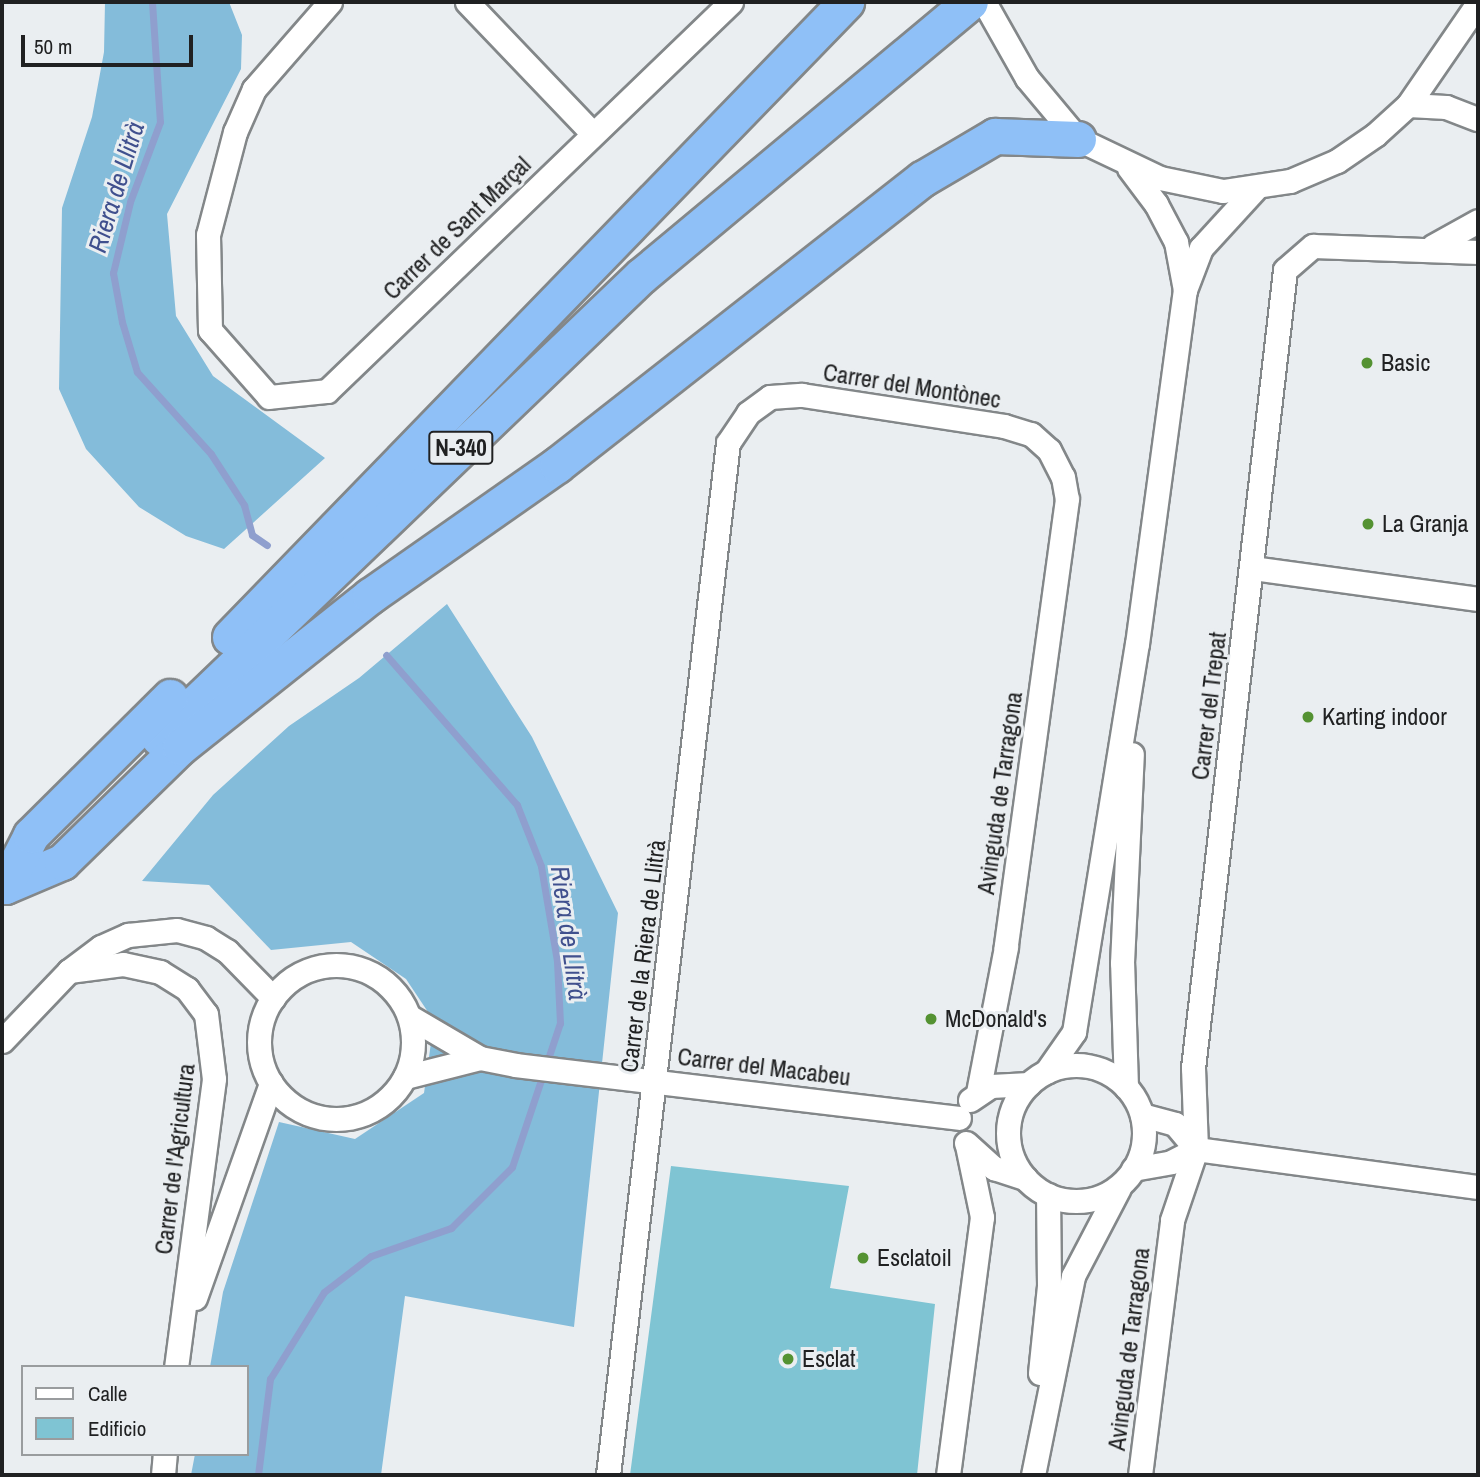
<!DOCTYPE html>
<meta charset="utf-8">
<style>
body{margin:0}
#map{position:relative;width:1480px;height:1477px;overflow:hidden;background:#eaeef1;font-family:"Archivo Narrow",sans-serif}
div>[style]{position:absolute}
.forest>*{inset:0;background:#84bcda}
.stream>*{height:7px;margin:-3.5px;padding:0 3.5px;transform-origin:3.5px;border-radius:3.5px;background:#8f9fce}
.building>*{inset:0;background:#7fc4d3}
.roads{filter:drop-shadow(2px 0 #838789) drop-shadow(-2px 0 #838789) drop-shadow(0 2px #838789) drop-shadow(0 -2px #838789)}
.minor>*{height:23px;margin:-11.5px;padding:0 11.5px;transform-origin:11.5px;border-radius:11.5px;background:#fff}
.minor>.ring{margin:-11.5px;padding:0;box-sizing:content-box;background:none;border:23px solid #fff;border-radius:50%}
.highway>*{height:35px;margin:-17.5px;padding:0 17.5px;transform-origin:17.5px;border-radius:17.5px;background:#8fc0f7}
.dots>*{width:19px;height:19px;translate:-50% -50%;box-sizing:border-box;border:4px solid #eaeef1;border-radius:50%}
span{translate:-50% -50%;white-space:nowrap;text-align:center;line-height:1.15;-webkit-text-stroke:6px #eaeef1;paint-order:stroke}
.shield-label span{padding:2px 5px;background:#eaeef1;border:2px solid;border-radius:5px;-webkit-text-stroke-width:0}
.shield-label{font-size:23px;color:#202122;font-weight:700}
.street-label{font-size:24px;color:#202122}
.poi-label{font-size:24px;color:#202122}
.left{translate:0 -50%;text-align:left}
.water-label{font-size:26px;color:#40508e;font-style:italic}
.frame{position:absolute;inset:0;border:4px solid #202122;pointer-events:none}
.legend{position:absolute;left:21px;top:1365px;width:228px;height:91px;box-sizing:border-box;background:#eaeef1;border:2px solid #999c9e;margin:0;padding:9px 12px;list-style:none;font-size:21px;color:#202122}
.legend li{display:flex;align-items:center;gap:14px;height:35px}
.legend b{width:35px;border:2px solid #999c9e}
.scale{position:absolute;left:21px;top:35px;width:172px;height:32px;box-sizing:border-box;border:4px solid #202122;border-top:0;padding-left:9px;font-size:21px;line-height:24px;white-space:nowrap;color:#202122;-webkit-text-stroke:5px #eaeef1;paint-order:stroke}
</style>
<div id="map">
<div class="forest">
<i style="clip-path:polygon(105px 2px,229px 2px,242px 35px,241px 69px,167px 214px,176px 316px,213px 376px,325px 458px,224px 549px,186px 536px,139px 507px,86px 449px,59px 389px,62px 208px,92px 117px,104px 52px)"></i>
<i style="clip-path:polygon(447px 604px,532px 737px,618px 913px,574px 1327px,405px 1296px,381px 1475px,191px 1475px,195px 1454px,247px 1454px,247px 1367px,210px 1367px,223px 1292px,279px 1122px,355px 1139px,424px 1093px,434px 1021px,406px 979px,351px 942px,271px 950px,209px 885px,142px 881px,213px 795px,289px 726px,359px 678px)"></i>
</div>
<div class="stream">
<i style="left:152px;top:2px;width:120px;rotate:86.2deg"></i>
<i style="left:160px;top:122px;width:85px;rotate:110.6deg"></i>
<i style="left:130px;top:202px;width:73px;rotate:103.5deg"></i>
<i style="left:113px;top:273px;width:50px;rotate:79.6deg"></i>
<i style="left:122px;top:322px;width:52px;rotate:73.3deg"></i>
<i style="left:137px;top:372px;width:110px;rotate:47.9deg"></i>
<i style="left:211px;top:454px;width:61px;rotate:57.1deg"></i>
<i style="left:244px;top:505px;width:31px;rotate:75deg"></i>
<i style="left:252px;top:535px;width:18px;rotate:34deg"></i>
<i style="left:258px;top:1475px;width:97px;rotate:-82.9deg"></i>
<i style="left:270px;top:1379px;width:102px;rotate:-58.2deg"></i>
<i style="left:324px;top:1292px;width:59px;rotate:-37.5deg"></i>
<i style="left:371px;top:1256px;width:85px;rotate:-19.3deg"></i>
<i style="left:451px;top:1228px;width:86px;rotate:-45deg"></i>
<i style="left:512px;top:1167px;width:152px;rotate:-71.6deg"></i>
<i style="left:560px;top:1023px;width:62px;rotate:-92.8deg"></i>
<i style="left:557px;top:961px;width:96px;rotate:-99.6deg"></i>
<i style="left:541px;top:866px;width:66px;rotate:-111.5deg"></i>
<i style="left:517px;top:805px;width:199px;rotate:-131.1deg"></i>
</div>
<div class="building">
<i style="clip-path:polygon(671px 1166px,849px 1186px,830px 1288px,935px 1304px,917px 1475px,630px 1475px)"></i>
</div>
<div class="roads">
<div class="minor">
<i style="left:330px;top:2px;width:116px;rotate:131.1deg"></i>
<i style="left:254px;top:89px;width:47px;rotate:113.8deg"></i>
<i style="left:235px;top:132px;width:106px;rotate:104.7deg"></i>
<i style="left:208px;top:235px;width:95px;rotate:88.8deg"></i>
<i style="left:210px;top:330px;width:89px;rotate:48.6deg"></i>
<i style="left:269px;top:397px;width:58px;rotate:-5.9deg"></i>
<i style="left:327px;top:391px;width:561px;rotate:-43.92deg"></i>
<i style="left:467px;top:2px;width:181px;rotate:46.3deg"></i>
<i style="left:984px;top:2px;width:87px;rotate:60.5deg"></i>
<i style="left:1027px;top:78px;width:80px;rotate:50.1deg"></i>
<i style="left:1078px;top:139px;width:91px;rotate:25.4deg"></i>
<i style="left:1160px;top:178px;width:64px;rotate:11.7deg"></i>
<i style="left:1223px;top:191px;width:68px;rotate:-8.5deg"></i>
<i style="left:1290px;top:181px;width:51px;rotate:-23.1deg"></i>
<i style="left:1337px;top:161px;width:46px;rotate:-34.4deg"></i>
<i style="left:1375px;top:135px;width:45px;rotate:-42.3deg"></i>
<i style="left:1408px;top:105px;width:124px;rotate:-55.5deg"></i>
<i style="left:1408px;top:105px;width:38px;rotate:3deg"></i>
<i style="left:1446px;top:107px;width:34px;rotate:21deg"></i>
<i style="left:1129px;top:168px;width:45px;rotate:53.1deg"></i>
<i style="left:1156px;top:204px;width:43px;rotate:62.2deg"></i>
<i style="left:1176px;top:242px;width:49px;rotate:79.4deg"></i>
<i style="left:1433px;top:246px;width:51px;rotate:-29.1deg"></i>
<i style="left:1252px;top:568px;width:228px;rotate:7.8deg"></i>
<i class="ring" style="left:259px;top:965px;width:131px;height:131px"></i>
<i style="left:69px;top:971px;width:54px;rotate:-7.4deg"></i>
<i style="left:123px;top:964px;width:38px;rotate:12deg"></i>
<i style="left:160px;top:972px;width:32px;rotate:32deg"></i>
<i style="left:187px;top:989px;width:31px;rotate:53deg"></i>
<i style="left:206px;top:1014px;width:65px;rotate:83deg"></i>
<i style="left:214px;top:1079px;width:290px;rotate:97.5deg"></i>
<i style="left:410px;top:1017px;width:81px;rotate:30.4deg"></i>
<i style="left:480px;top:1058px;width:36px;rotate:11deg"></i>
<i style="left:515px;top:1065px;width:447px;rotate:6.8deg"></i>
<i style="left:2px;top:1041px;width:97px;rotate:-46.3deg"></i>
<i style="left:69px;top:971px;width:40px;rotate:-37deg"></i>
<i style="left:101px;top:947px;width:30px;rotate:-24deg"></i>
<i style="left:128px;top:935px;width:49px;rotate:-5.8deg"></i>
<i style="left:177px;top:930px;width:30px;rotate:15deg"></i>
<i style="left:206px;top:938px;width:25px;rotate:32deg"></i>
<i style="left:227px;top:951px;width:66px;rotate:45.6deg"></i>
<i class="ring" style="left:1008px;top:1065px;width:113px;height:113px"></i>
<i style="left:1046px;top:1072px;width:49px;rotate:-55deg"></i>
<i style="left:1074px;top:1032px;width:393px;rotate:-80.8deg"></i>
<i style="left:1137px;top:644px;width:357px;rotate:-82.3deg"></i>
<i style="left:1185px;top:290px;width:45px;rotate:-69.1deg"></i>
<i style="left:1201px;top:248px;width:80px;rotate:-47.5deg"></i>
<i style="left:405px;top:1077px;width:77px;rotate:-14.2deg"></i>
<i style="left:1126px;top:1087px;width:124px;rotate:-91.8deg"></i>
<i style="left:1122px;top:963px;width:209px;rotate:-87.3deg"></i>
<i style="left:970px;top:1100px;width:25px;rotate:-34deg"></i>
<i style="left:991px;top:1086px;width:38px;rotate:-3deg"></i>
<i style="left:1142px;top:1115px;width:34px;rotate:15deg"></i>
<i style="left:1175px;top:1124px;width:33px;rotate:50deg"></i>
<i style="left:966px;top:1143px;width:38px;rotate:42deg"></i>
<i style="left:994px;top:1168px;width:33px;rotate:18deg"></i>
<i style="left:1196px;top:1149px;width:285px;rotate:7.7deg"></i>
<i style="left:1133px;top:1169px;width:39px;rotate:-10deg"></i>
<i style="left:1171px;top:1162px;width:28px;rotate:-27deg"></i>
<i style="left:195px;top:1298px;width:228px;rotate:-70.5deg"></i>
<i style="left:1040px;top:1373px;width:87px;rotate:-84.1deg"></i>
<i style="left:1049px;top:1286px;width:91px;rotate:-90.6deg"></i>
<i style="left:163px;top:1475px;width:21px;rotate:-85deg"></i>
<i style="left:608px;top:1475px;width:1039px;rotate:-83.37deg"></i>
<i style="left:728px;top:443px;width:36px;rotate:-56deg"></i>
<i style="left:748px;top:413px;width:27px;rotate:-36deg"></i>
<i style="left:770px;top:397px;width:32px;rotate:-4deg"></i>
<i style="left:802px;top:395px;width:204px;rotate:8.7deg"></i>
<i style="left:1004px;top:426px;width:28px;rotate:17deg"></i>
<i style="left:1031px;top:434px;width:24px;rotate:42deg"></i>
<i style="left:1049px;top:450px;width:30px;rotate:63deg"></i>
<i style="left:1063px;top:477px;width:22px;rotate:80deg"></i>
<i style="left:1067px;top:499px;width:452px;rotate:97.8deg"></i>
<i style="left:1006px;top:947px;width:149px;rotate:100.9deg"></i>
<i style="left:948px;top:1475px;width:260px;rotate:-82.5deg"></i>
<i style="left:982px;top:1217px;width:74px;rotate:-101.8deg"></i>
<i style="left:1033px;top:1475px;width:203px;rotate:-78.6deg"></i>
<i style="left:1073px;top:1276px;width:99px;rotate:-62.4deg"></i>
<i style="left:1140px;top:1475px;width:257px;rotate:-82.8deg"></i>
<i style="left:1172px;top:1220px;width:75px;rotate:-71.3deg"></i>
<i style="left:1196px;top:1149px;width:81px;rotate:-92.1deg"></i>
<i style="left:1193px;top:1068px;width:803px;rotate:-83.42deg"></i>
<i style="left:1285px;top:270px;width:37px;rotate:-41deg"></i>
<i style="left:1313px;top:246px;width:165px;rotate:2.1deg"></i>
</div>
<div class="highway">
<i style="left:230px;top:637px;width:885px;rotate:-45.87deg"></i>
<i style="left:159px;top:738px;width:668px;rotate:-43.79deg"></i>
<i style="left:641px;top:276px;width:428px;rotate:-39.8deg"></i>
<i style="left:5px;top:886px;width:62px;rotate:-22.8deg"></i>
<i style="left:62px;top:862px;width:165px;rotate:-44.3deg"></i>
<i style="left:180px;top:747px;width:243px;rotate:-38.5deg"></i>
<i style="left:370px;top:596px;width:228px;rotate:-35deg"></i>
<i style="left:557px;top:465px;width:464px;rotate:-38.1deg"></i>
<i style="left:922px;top:179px;width:85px;rotate:-30.5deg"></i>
<i style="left:995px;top:136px;width:83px;rotate:2.1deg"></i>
<i style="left:5px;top:886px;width:57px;rotate:-63deg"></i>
<i style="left:31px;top:835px;width:196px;rotate:-44.8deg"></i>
</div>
</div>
<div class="dots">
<i style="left:1367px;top:363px;background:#549232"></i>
<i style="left:1368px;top:524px;background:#549232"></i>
<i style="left:1308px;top:717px;background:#549232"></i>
<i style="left:931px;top:1019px;background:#549232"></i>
<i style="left:863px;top:1258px;background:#549232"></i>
<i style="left:788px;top:1359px;background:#549232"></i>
</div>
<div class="shield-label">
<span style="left:461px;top:448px">N-340</span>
</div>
<div class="street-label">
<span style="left:457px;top:228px;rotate:-44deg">Carrer de Sant Marçal</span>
<span style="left:912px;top:386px;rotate:9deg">Carrer del Montònec</span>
<span style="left:1209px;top:706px;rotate:-83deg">Carrer del Trepat</span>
<span style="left:1000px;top:793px;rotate:-82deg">Avinguda de Tarragona</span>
<span style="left:643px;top:956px;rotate:-83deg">Carrer de la Riera de Llitrà</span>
<span style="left:764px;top:1067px;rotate:7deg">Carrer del Macabeu</span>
<span style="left:175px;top:1159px;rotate:-83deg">Carrer de l'Agricultura</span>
<span style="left:1129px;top:1349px;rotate:-83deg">Avinguda de Tarragona</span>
</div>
<div class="poi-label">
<span class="left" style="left:1381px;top:363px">Basic</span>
<span class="left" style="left:1382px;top:524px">La Granja</span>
<span class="left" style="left:1322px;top:717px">Karting indoor</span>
<span class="left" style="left:945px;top:1019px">McDonald's</span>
<span class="left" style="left:877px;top:1258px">Esclatoil</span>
<span class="left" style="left:802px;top:1359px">Esclat</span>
</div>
<div class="water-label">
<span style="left:116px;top:187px;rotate:-73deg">Riera de Llitrà</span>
<span style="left:569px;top:933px;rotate:82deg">Riera de Llitrà</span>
</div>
<div class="frame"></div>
<ul class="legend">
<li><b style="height:9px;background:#fff"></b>Calle</li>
<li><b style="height:19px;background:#7fc4d3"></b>Edificio</li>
</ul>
<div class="scale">50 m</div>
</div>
